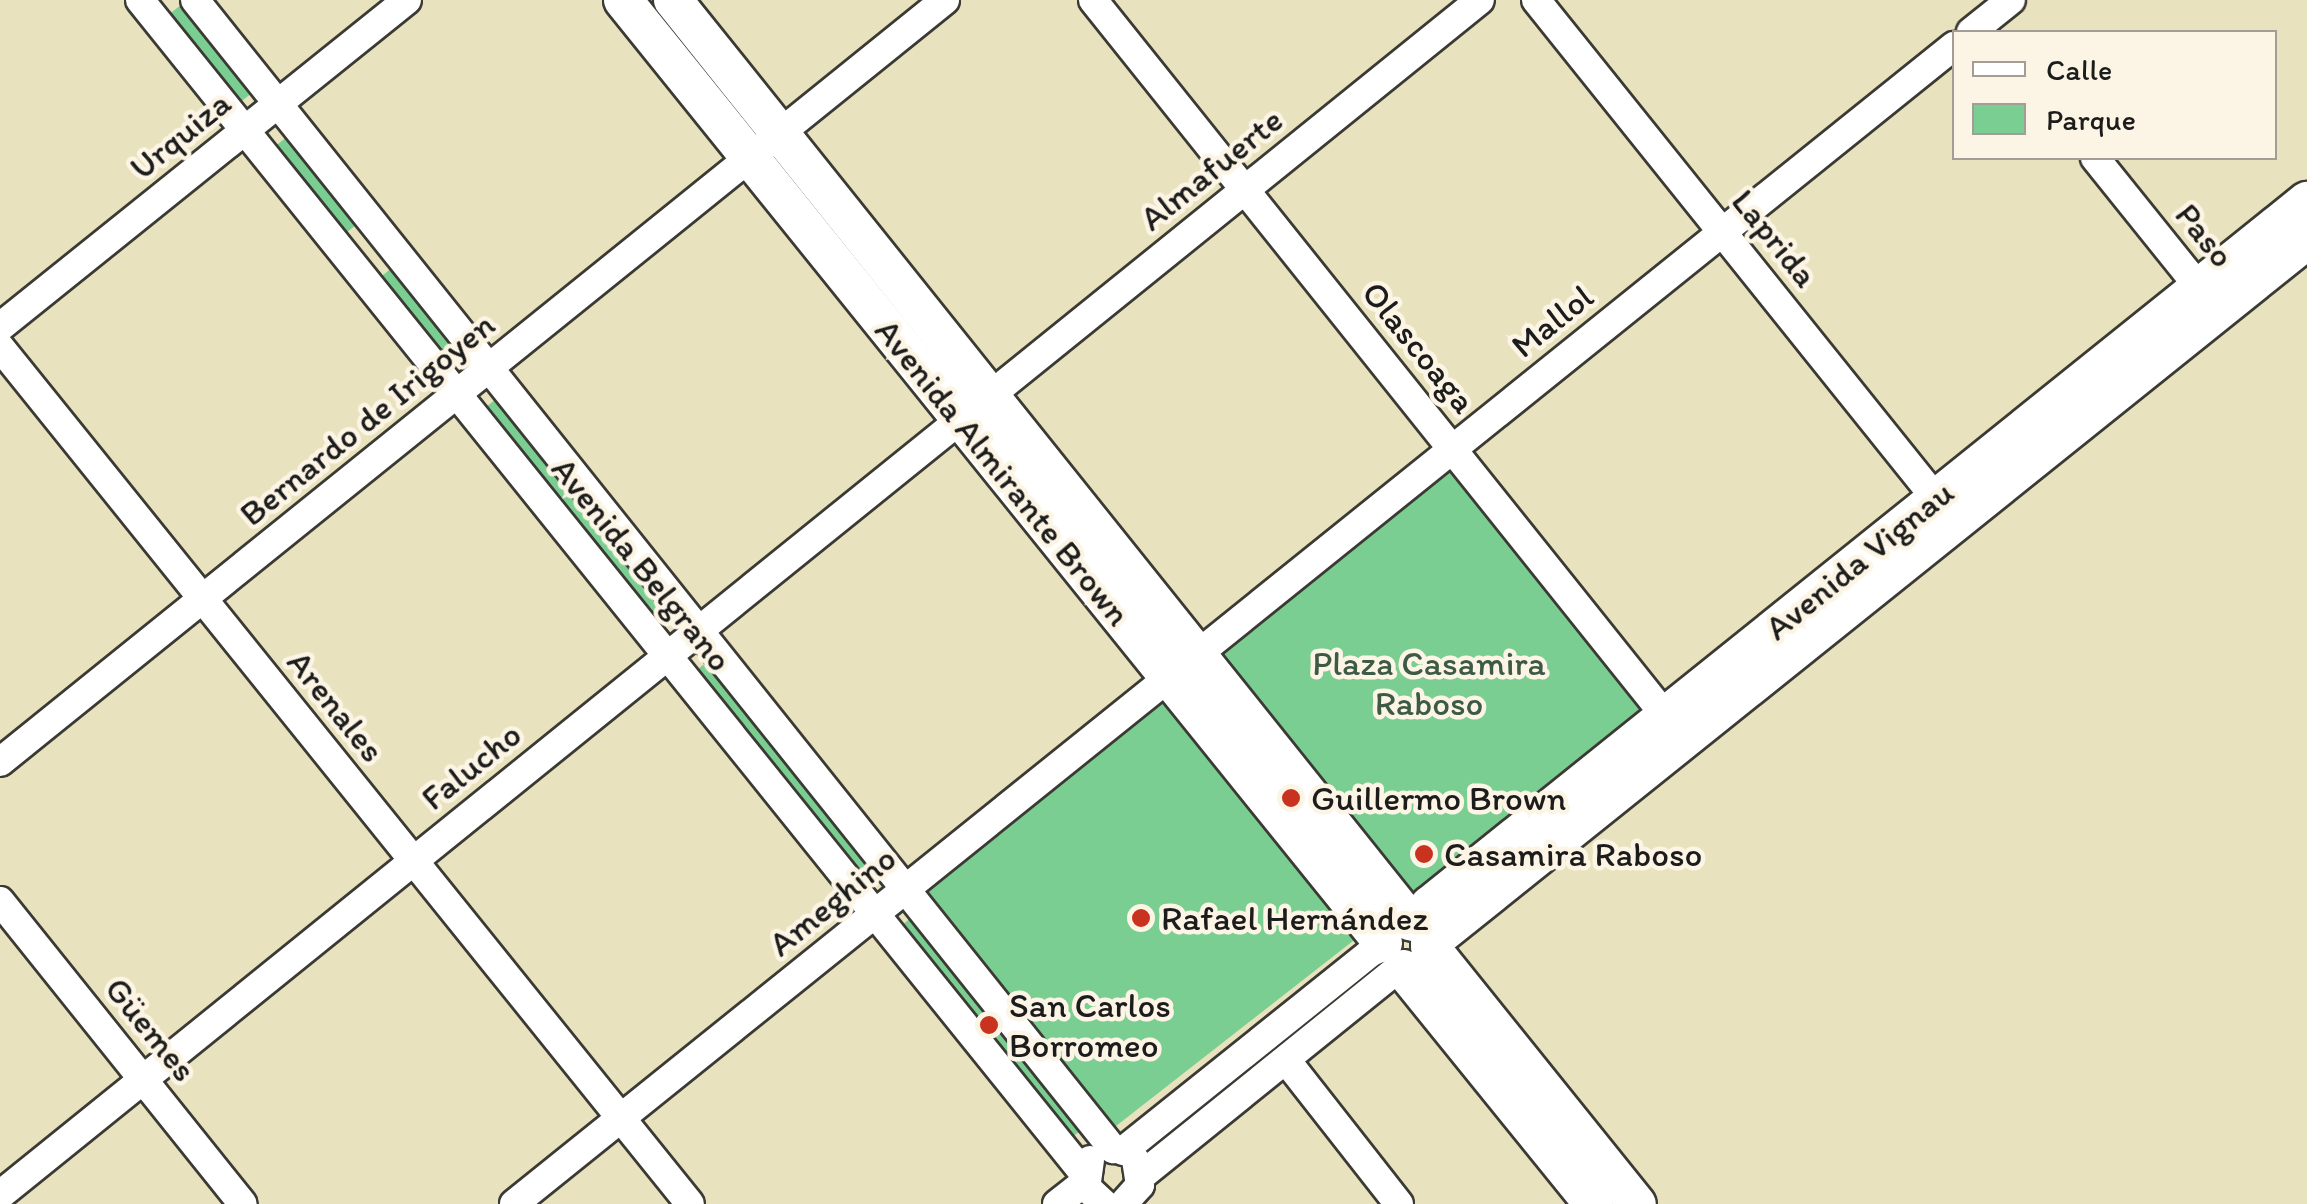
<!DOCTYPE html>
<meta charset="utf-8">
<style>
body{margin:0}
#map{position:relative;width:2307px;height:1204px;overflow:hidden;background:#e9e2bf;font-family:Itim,sans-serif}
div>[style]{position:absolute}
.green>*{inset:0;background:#7bce91;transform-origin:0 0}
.roads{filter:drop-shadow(2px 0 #3b3a34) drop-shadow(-2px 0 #3b3a34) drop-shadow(0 2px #3b3a34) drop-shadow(0 -2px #3b3a34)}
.minor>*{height:28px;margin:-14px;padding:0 14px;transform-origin:14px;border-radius:14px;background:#fff}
.major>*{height:38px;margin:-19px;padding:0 19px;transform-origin:19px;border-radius:19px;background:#fff}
.dots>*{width:28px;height:28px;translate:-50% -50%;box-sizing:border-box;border:5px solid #fcf5e5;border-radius:50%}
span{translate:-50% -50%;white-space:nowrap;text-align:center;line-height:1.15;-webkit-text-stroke:9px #fcf5e5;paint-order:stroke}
.street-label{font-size:35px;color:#1c1c1c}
.park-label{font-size:35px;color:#3d5a45}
.poi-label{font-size:35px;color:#1c1c1c}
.left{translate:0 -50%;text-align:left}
.legend{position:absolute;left:1952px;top:30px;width:325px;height:130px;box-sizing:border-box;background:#fcf5e5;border:2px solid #a29e95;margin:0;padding:12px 18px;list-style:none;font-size:30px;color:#1c1c1c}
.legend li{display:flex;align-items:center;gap:20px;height:50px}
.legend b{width:50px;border:2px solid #a29e95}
</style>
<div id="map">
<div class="green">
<i style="left:181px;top:5px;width:113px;height:18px;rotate:52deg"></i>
<i style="left:288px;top:136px;width:112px;height:18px;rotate:51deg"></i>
<i style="left:393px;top:267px;width:112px;height:18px;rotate:51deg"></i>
<i style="left:496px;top:399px;width:272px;height:18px;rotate:51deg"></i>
<i style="left:1449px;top:467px;width:312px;height:301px;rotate:51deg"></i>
<i style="left:708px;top:661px;width:272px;height:18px;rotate:51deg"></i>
<i style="left:1167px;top:689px;width:313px;height:327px;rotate:52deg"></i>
<i style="left:912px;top:917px;width:272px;height:18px;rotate:51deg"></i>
</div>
<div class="roads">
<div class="minor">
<i style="left:140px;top:0;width:1508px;rotate:51.19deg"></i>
<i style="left:195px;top:0;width:1471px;rotate:51.38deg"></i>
<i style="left:1093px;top:0;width:933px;rotate:51.35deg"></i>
<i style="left:1536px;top:0;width:654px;rotate:51.27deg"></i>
<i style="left:1971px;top:32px;width:51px;rotate:-38.7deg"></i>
<i style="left:2095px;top:158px;width:184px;rotate:51.2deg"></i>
<i style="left:0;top:327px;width:522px;rotate:-38.78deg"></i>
<i style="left:0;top:347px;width:1100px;rotate:51.16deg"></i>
<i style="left:0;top:762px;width:1214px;rotate:-38.88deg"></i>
<i style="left:0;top:901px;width:388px;rotate:51.3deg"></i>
<i style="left:1286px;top:1060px;width:183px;rotate:51.9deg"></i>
<i style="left:1123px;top:1151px;width:318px;rotate:-38.7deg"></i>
<i style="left:1371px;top:952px;width:13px;rotate:-23deg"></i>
<i style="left:1090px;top:1160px;width:27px;rotate:98deg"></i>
<i style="left:1086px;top:1187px;width:25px;rotate:43deg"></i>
<i style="left:1141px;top:1176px;width:331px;rotate:-38.9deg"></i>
<i style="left:0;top:1195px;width:1902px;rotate:-38.92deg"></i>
<i style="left:514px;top:1204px;width:1848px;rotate:-38.81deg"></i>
<i style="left:1057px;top:1204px;width:36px;rotate:-38deg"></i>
<i style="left:1123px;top:1204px;width:25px;rotate:-48deg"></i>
<i style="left:1140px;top:1185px;width:24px;rotate:-99deg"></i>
</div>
<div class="major">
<i style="left:623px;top:0;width:1211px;rotate:51.13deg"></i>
<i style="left:673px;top:0;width:1180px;rotate:51.33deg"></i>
<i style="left:1414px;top:922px;width:23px;rotate:-47deg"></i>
<i style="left:1430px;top:905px;width:1125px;rotate:-38.76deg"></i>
<i style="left:1430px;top:943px;width:1124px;rotate:-38.72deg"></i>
<i style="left:1430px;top:947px;width:330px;rotate:51.2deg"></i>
<i style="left:1403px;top:969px;width:302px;rotate:51deg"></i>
</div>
</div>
<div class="dots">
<i style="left:1291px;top:798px;background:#c8321e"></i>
<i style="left:1424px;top:854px;background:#c8321e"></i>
<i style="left:1141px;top:918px;background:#c8321e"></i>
<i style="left:989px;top:1025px;background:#c8321e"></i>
</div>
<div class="street-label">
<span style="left:180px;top:135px;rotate:-39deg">Urquiza</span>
<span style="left:1211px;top:169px;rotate:-39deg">Almafuerte</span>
<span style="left:2205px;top:235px;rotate:51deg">Paso</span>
<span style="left:1775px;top:238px;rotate:51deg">Laprida</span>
<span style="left:1552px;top:321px;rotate:-39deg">Mallol</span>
<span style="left:1419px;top:347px;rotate:51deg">Olascoaga</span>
<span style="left:367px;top:419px;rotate:-39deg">Bernardo de Irigoyen</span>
<span style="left:1003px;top:472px;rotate:51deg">Avenida Almirante Brown</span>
<span style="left:1859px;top:560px;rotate:-39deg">Avenida Vignau</span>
<span style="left:642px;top:564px;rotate:51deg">Avenida Belgrano</span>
<span style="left:336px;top:706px;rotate:51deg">Arenales</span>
<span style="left:471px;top:766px;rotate:-39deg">Falucho</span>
<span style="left:832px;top:901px;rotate:-39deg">Ameghino</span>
<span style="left:151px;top:1029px;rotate:51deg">Güemes</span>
</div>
<div class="park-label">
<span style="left:1429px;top:683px">Plaza Casamira<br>Raboso</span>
</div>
<div class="poi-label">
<span class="left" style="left:1311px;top:798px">Guillermo Brown</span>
<span class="left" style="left:1444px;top:854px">Casamira Raboso</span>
<span class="left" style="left:1161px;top:918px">Rafael Hernández</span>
<span class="left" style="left:1009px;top:1025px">San Carlos<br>Borromeo</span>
</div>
<ul class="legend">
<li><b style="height:12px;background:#fff"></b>Calle</li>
<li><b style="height:28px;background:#7bce91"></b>Parque</li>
</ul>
</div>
